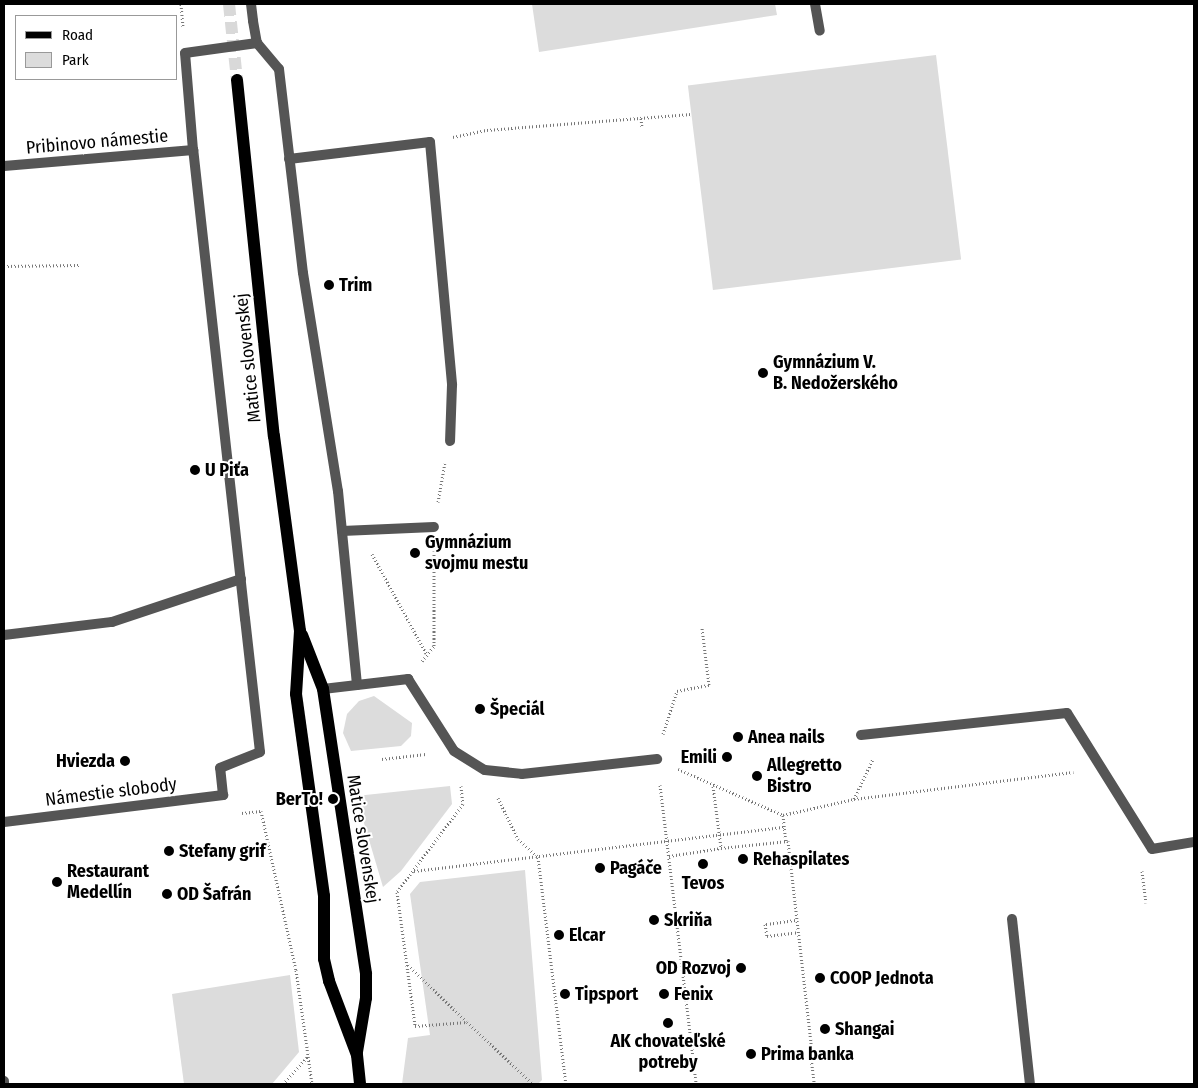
<!DOCTYPE html>
<meta charset="utf-8">
<style>
body{margin:0}
#map{position:relative;width:1198px;height:1088px;overflow:hidden;background:#fff;font-family:"Fira Sans Condensed",sans-serif}
div>[style]{position:absolute}
.green>*{inset:0;background:#dcdcdc;transform-origin:0 0}
.primary-tunnel>*{height:12px;margin-top:-6px;transform-origin:0;background:repeating-linear-gradient(90deg,#d9d9d9 0 12px,transparent 0 18px)}
.path>*{height:3px;margin-top:-1.5px;transform-origin:0;background:repeating-linear-gradient(90deg,#777 0 1px,transparent 0 3.5px)}
.lane>*{height:10px;margin:-5px;padding:0 5px;transform-origin:5px;border-radius:5px;background:#555}
.street>*{height:10px;margin:-5px;padding:0 5px;transform-origin:5px;border-radius:5px;background:#555}
.primary>*{height:12px;margin:-6px;padding:0 6px;transform-origin:6px;border-radius:6px;background:#000}
.dots>*{width:14px;height:14px;translate:-50% -50%;box-sizing:border-box;border:2px solid #fff;border-radius:50%}
span{translate:-50% -50%;white-space:nowrap;text-align:center;line-height:1.15;-webkit-text-stroke:4px #fff;paint-order:stroke}
.street-label{font-size:18px;color:#000}
.poi-label{font-size:18px;color:#000;font-weight:700}
.left{translate:0 -50%;text-align:left}
.right{translate:-100% -50%;text-align:right}
.frame{position:absolute;inset:0;border:5px solid #000;pointer-events:none}
.legend{position:absolute;left:15px;top:15px;width:162px;height:65px;box-sizing:border-box;background:#fff;border:1px solid #999;margin:0;padding:6px 9px;list-style:none;font-size:15px;color:#000}
.legend li{display:flex;align-items:center;gap:10px;height:25px}
.legend b{width:25px;border:1px solid #999}
</style>
<div id="map">
<div class="green">
<i style="clip-path:polygon(532px 4px,775px 4px,777px 15px,539px 52px)"></i>
<i style="left:936px;top:55px;width:206px;height:250px;rotate:83deg"></i>
<i style="clip-path:polygon(374px 696px,412px 723px,411px 736px,401px 746px,351px 751px,343px 733px,347px 714px,359px 701px)"></i>
<i style="clip-path:polygon(450px 786px,452px 804px,401px 871px,383px 887px,356px 796px)"></i>
<i style="clip-path:polygon(525px 870px,542px 1080px,538px 1084px,402px 1084px,408px 1038px,430px 1035px,410px 894px,420px 882px)"></i>
<i style="clip-path:polygon(290px 975px,299px 1052px,272px 1084px,184px 1084px,172px 994px)"></i>
</div>
<div class="primary-tunnel">
<i style="left:229px;top:4px;width:76px;rotate:84deg"></i>
</div>
<div class="path">
<i style="left:181px;top:4px;width:24px;rotate:85deg"></i>
<i style="left:641px;top:118px;width:9px;rotate:84deg"></i>
<i style="left:453px;top:137px;width:35px;rotate:-12deg"></i>
<i style="left:487px;top:130px;width:205px;rotate:-4.5deg"></i>
<i style="left:4px;top:266px;width:75px;rotate:-0.8deg"></i>
<i style="left:438px;top:502px;width:39px;rotate:-80deg"></i>
<i style="left:372px;top:554px;width:115px;rotate:61.4deg"></i>
<i style="left:422px;top:661px;width:19px;rotate:-51deg"></i>
<i style="left:434px;top:646px;width:95px;rotate:-90deg"></i>
<i style="left:663px;top:734px;width:45px;rotate:-72deg"></i>
<i style="left:677px;top:691px;width:33px;rotate:-11deg"></i>
<i style="left:709px;top:685px;width:57px;rotate:-97deg"></i>
<i style="left:382px;top:759px;width:44px;rotate:-6.5deg"></i>
<i style="left:678px;top:769px;width:115px;rotate:23.7deg"></i>
<i style="left:783px;top:815px;width:73px;rotate:-12.7deg"></i>
<i style="left:854px;top:799px;width:221px;rotate:-7deg"></i>
<i style="left:660px;top:785px;width:301px;rotate:83.1deg"></i>
<i style="left:461px;top:786px;width:18px;rotate:84deg"></i>
<i style="left:463px;top:804px;width:110px;rotate:126.9deg"></i>
<i style="left:397px;top:892px;width:135px;rotate:82.3deg"></i>
<i style="left:415px;top:1026px;width:52px;rotate:-4.4deg"></i>
<i style="left:467px;top:1022px;width:91px;rotate:43.2deg"></i>
<i style="left:713px;top:786px;width:63px;rotate:82.6deg"></i>
<i style="left:721px;top:848px;width:67px;rotate:-6deg"></i>
<i style="left:788px;top:841px;width:212px;rotate:83.5deg"></i>
<i style="left:498px;top:798px;width:46px;rotate:64deg"></i>
<i style="left:518px;top:839px;width:27px;rotate:42deg"></i>
<i style="left:538px;top:857px;width:229px;rotate:83deg"></i>
<i style="left:854px;top:799px;width:44px;rotate:-64.6deg"></i>
<i style="left:242px;top:813px;width:19px;rotate:-6deg"></i>
<i style="left:261px;top:811px;width:163px;rotate:77.6deg"></i>
<i style="left:296px;top:970px;width:115px;rotate:82deg"></i>
<i style="left:783px;top:815px;width:27px;rotate:84deg"></i>
<i style="left:669px;top:856px;width:53px;rotate:-8.7deg"></i>
<i style="left:414px;top:871px;width:373px;rotate:-6.8deg"></i>
<i style="left:1142px;top:871px;width:32px;rotate:83deg"></i>
<i style="left:795px;top:920px;width:30px;rotate:172deg"></i>
<i style="left:765px;top:924px;width:12px;rotate:81deg"></i>
<i style="left:767px;top:936px;width:31px;rotate:-7deg"></i>
<i style="left:408px;top:965px;width:81px;rotate:44deg"></i>
<i style="left:810px;top:1049px;width:35px;rotate:83deg"></i>
<i style="left:283px;top:1084px;width:38px;rotate:-48deg"></i>
</div>
<div class="lane">
<i style="left:815px;top:4px;width:27px;rotate:80deg"></i>
<i style="left:253px;top:21px;width:22px;rotate:80deg"></i>
<i style="left:257px;top:43px;width:34px;rotate:50deg"></i>
<i style="left:279px;top:69px;width:205px;rotate:83.3deg"></i>
<i style="left:303px;top:273px;width:221px;rotate:80.9deg"></i>
<i style="left:338px;top:491px;width:195px;rotate:84.4deg"></i>
<i style="left:289px;top:159px;width:142px;rotate:-6.9deg"></i>
<i style="left:430px;top:142px;width:244px;rotate:84.8deg"></i>
<i style="left:452px;top:385px;width:56px;rotate:92deg"></i>
<i style="left:342px;top:531px;width:92px;rotate:-2.5deg"></i>
<i style="left:245px;top:619px;width:472px;rotate:-96.3deg"></i>
<i style="left:193px;top:150px;width:97px;rotate:-94.7deg"></i>
<i style="left:185px;top:53px;width:73px;rotate:-7.9deg"></i>
<i style="left:4px;top:635px;width:109px;rotate:-6.9deg"></i>
<i style="left:112px;top:622px;width:136px;rotate:-18.4deg"></i>
<i style="left:323px;top:689px;width:86px;rotate:-6.7deg"></i>
<i style="left:408px;top:679px;width:85px;rotate:57.4deg"></i>
<i style="left:454px;top:751px;width:36px;rotate:32deg"></i>
<i style="left:485px;top:770px;width:37px;rotate:6deg"></i>
<i style="left:522px;top:774px;width:136px;rotate:-6.3deg"></i>
<i style="left:861px;top:735px;width:207px;rotate:-6.1deg"></i>
<i style="left:1067px;top:713px;width:160px;rotate:58deg"></i>
<i style="left:1152px;top:849px;width:43px;rotate:-9.5deg"></i>
<i style="left:1012px;top:919px;width:166px;rotate:83.8deg"></i>
<i style="left:4px;top:1081px;width:3px;rotate:90deg"></i>
</div>
<div class="street">
<i style="left:251px;top:4px;width:17px;rotate:83deg"></i>
<i style="left:4px;top:166px;width:190px;rotate:-4.8deg"></i>
<i style="left:4px;top:822px;width:221px;rotate:-7deg"></i>
<i style="left:223px;top:795px;width:27px;rotate:-96deg"></i>
<i style="left:220px;top:768px;width:43px;rotate:-21.8deg"></i>
<i style="left:260px;top:752px;width:134px;rotate:-96.4deg"></i>
</div>
<div class="primary">
<i style="left:237px;top:80px;width:358px;rotate:84.1deg"></i>
<i style="left:274px;top:436px;width:197px;rotate:82.4deg"></i>
<i style="left:300px;top:631px;width:63px;rotate:93.6deg"></i>
<i style="left:296px;top:694px;width:204px;rotate:82.1deg"></i>
<i style="left:324px;top:896px;width:63px;rotate:90deg"></i>
<i style="left:324px;top:959px;width:23px;rotate:77deg"></i>
<i style="left:329px;top:981px;width:79px;rotate:69.3deg"></i>
<i style="left:357px;top:1055px;width:29px;rotate:84deg"></i>
<i style="left:302px;top:635px;width:58px;rotate:68.7deg"></i>
<i style="left:323px;top:689px;width:288px;rotate:81.4deg"></i>
<i style="left:366px;top:974px;width:24px;rotate:90deg"></i>
<i style="left:366px;top:998px;width:55px;rotate:99.5deg"></i>
</div>
<div class="dots">
<i style="left:329px;top:285px;background:#000"></i>
<i style="left:763px;top:373px;background:#000"></i>
<i style="left:195px;top:470px;background:#000"></i>
<i style="left:415px;top:553px;background:#000"></i>
<i style="left:480px;top:709px;background:#000"></i>
<i style="left:738px;top:737px;background:#000"></i>
<i style="left:727px;top:757px;background:#000"></i>
<i style="left:125px;top:761px;background:#000"></i>
<i style="left:757px;top:776px;background:#000"></i>
<i style="left:333px;top:799px;background:#000"></i>
<i style="left:169px;top:851px;background:#000"></i>
<i style="left:743px;top:859px;background:#000"></i>
<i style="left:703px;top:864px;background:#000"></i>
<i style="left:600px;top:868px;background:#000"></i>
<i style="left:57px;top:882px;background:#000"></i>
<i style="left:167px;top:894px;background:#000"></i>
<i style="left:654px;top:920px;background:#000"></i>
<i style="left:559px;top:935px;background:#000"></i>
<i style="left:741px;top:968px;background:#000"></i>
<i style="left:820px;top:978px;background:#000"></i>
<i style="left:565px;top:994px;background:#000"></i>
<i style="left:664px;top:994px;background:#000"></i>
<i style="left:668px;top:1023px;background:#000"></i>
<i style="left:825px;top:1029px;background:#000"></i>
<i style="left:751px;top:1054px;background:#000"></i>
</div>
<div class="street-label">
<span style="left:97px;top:142px;rotate:-5deg">Pribinovo námestie</span>
<span style="left:248px;top:358px;rotate:-96deg">Matice slovenskej</span>
<span style="left:111px;top:792px;rotate:-7deg">Námestie slobody</span>
<span style="left:363px;top:839px;rotate:81deg">Matice slovenskej</span>
</div>
<div class="poi-label">
<span class="left" style="left:339px;top:285px">Trim</span>
<span class="left" style="left:773px;top:373px">Gymnázium V.<br>B. Nedožerského</span>
<span class="left" style="left:205px;top:470px">U Piťa</span>
<span class="left" style="left:425px;top:553px">Gymnázium<br>svojmu mestu</span>
<span class="left" style="left:490px;top:709px">Špeciál</span>
<span class="left" style="left:748px;top:737px">Anea nails</span>
<span class="right" style="left:717px;top:757px">Emili</span>
<span class="right" style="left:115px;top:761px">Hviezda</span>
<span class="left" style="left:767px;top:776px">Allegretto<br>Bistro</span>
<span class="right" style="left:323px;top:799px">BerTo!</span>
<span class="left" style="left:179px;top:851px">Stefany grif</span>
<span class="left" style="left:753px;top:859px">Rehaspilates</span>
<span class="left" style="left:610px;top:868px">Pagáče</span>
<span class="left" style="left:67px;top:882px">Restaurant<br>Medellín</span>
<span style="left:703px;top:883px">Tevos</span>
<span class="left" style="left:177px;top:894px">OD Šafrán</span>
<span class="left" style="left:664px;top:920px">Skriňa</span>
<span class="left" style="left:569px;top:935px">Elcar</span>
<span class="right" style="left:731px;top:968px">OD Rozvoj</span>
<span class="left" style="left:830px;top:978px">COOP Jednota</span>
<span class="left" style="left:575px;top:994px">Tipsport</span>
<span class="left" style="left:674px;top:994px">Fenix</span>
<span class="left" style="left:835px;top:1029px">Shangai</span>
<span style="left:668px;top:1052px">AK chovateľské<br>potreby</span>
<span class="left" style="left:761px;top:1054px">Prima banka</span>
</div>
<div class="frame"></div>
<ul class="legend">
<li><b style="height:6px;background:#000"></b>Road</li>
<li><b style="height:14px;background:#dcdcdc"></b>Park</li>
</ul>
</div>
